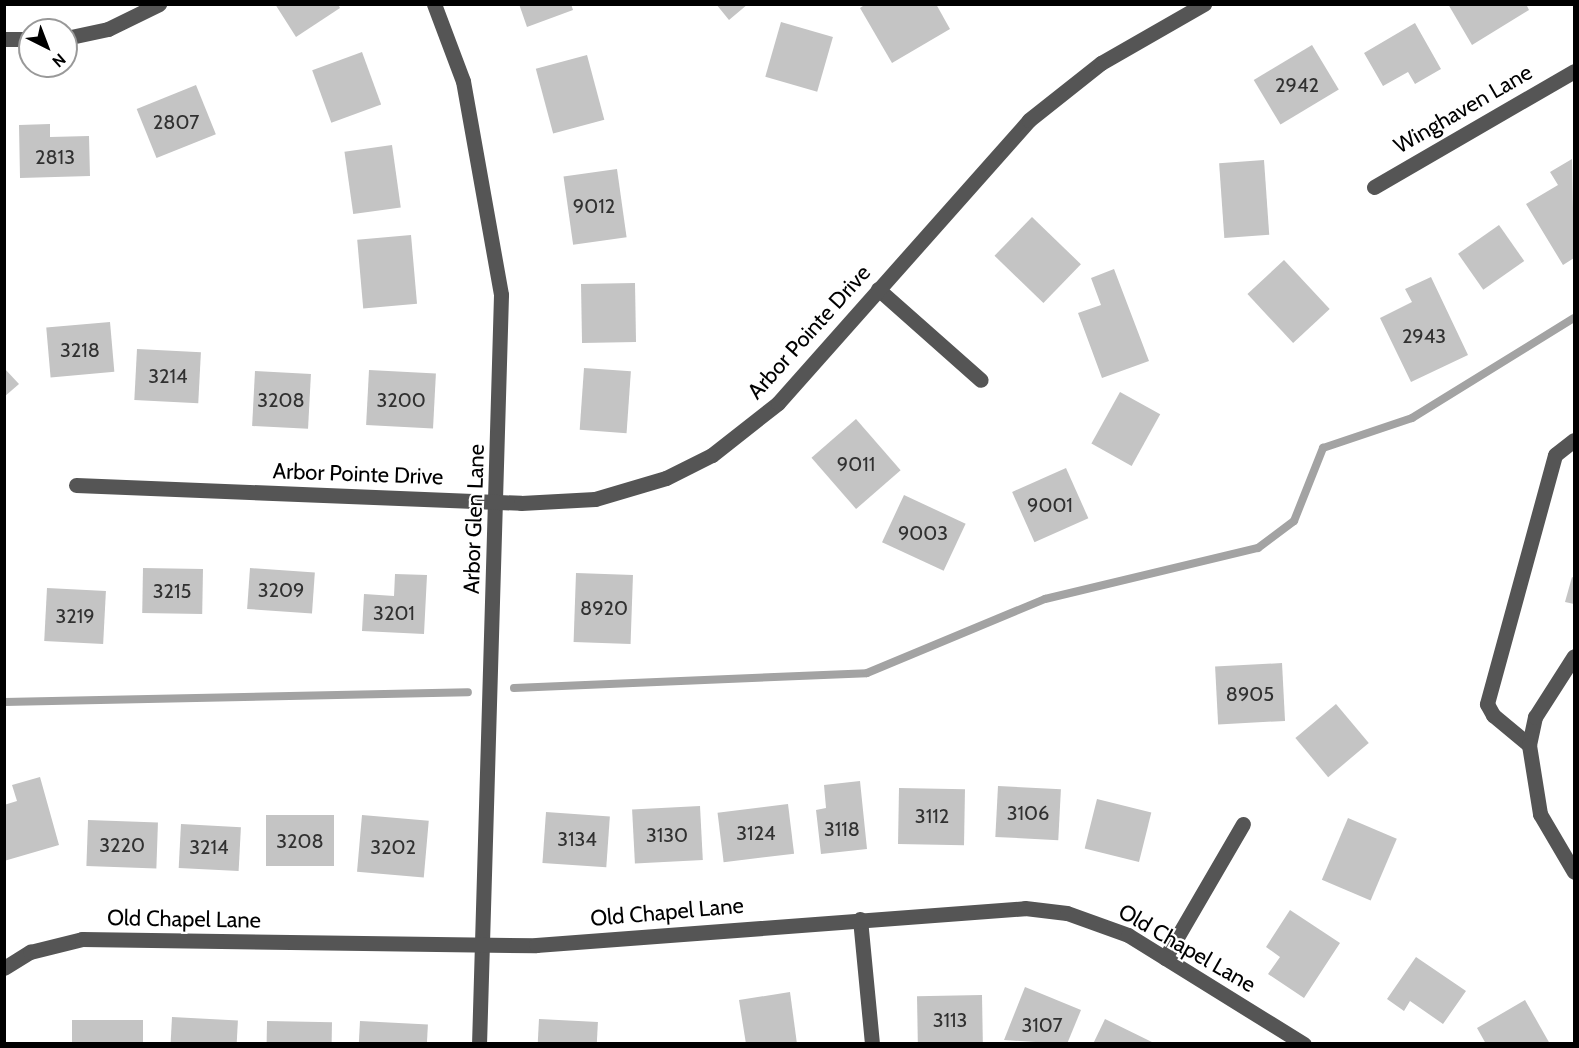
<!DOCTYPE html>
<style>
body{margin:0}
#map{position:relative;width:1579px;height:1048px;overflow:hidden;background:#fff;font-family:Cabin,sans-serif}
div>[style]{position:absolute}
.stream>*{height:8px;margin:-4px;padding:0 4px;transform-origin:4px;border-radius:4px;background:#a3a3a3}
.building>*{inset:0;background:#c4c4c4;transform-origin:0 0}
.minor>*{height:15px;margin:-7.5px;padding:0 7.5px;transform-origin:7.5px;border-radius:7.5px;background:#555}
span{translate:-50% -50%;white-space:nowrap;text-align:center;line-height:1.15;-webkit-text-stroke:4.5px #fff;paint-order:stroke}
.number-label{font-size:20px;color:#313131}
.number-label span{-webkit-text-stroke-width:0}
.street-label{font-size:22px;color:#000}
.frame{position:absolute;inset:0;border:6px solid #000;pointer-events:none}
.north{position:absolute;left:18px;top:18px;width:60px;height:60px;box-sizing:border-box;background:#fff;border:2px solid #999;border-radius:50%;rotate:138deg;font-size:16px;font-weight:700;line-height:24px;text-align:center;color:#000}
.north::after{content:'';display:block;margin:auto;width:21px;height:27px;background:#000;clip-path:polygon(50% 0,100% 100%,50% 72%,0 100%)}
</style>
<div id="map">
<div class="stream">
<i style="left:514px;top:688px;width:353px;rotate:-2.4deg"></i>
<i style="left:867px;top:673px;width:193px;rotate:-22.6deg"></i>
<i style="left:1045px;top:599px;width:219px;rotate:-13.5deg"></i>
<i style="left:1258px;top:548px;width:45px;rotate:-36.9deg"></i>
<i style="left:1294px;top:521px;width:79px;rotate:-68.3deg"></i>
<i style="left:1323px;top:448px;width:94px;rotate:-18.6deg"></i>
<i style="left:1412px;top:418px;width:190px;rotate:-31.7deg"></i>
<i style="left:4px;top:702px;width:464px;rotate:-1.2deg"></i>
</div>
<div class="building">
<i style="clip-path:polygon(275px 4px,338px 4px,340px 8px,296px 37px)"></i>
<i style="clip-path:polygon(519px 4px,571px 4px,573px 10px,527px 27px)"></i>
<i style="clip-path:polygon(716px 4px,748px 4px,729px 20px)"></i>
<i style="clip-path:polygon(866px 4px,936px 4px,950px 29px,892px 63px,860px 8px)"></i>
<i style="clip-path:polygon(1448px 4px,1526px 4px,1529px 10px,1472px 45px)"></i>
<i style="left:781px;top:22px;width:54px;height:57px;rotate:16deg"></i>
<i style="clip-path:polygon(1415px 23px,1441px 69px,1415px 84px,1408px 72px,1383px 86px,1364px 53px)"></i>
<i style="left:1312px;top:45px;width:52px;height:68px;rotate:59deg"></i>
<i style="left:362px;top:52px;width:56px;height:53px;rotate:70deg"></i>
<i style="left:587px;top:55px;width:67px;height:53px;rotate:75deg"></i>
<i style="left:196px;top:85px;width:53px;height:64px;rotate:68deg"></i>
<i style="clip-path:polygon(50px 124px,50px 137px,89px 136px,90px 176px,20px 178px,19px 125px)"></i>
<i style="left:392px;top:145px;width:63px;height:48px;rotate:82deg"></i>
<i style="clip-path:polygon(1572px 159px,1574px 258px,1563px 265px,1526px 204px,1558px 185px,1550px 172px)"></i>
<i style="left:1264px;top:160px;width:75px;height:45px;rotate:86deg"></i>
<i style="left:617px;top:169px;width:69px;height:54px;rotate:82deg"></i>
<i style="left:1032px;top:217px;width:68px;height:54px;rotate:44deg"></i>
<i style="left:1499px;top:225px;width:44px;height:50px;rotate:55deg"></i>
<i style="left:411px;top:235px;width:69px;height:54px;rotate:85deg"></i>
<i style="left:1284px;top:260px;width:67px;height:50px;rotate:47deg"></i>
<i style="clip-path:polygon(1114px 269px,1149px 361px,1102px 378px,1078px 313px,1101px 305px,1091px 278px)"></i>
<i style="clip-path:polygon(1431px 277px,1468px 355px,1411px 382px,1380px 318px,1412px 302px,1405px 289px)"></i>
<i style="left:635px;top:283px;width:59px;height:54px;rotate:89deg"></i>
<i style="left:110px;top:322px;width:50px;height:64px;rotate:85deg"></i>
<i style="left:137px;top:349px;width:64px;height:51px;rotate:3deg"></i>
<i style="clip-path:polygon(4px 368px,19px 384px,4px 397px)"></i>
<i style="left:584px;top:368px;width:47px;height:62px;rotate:4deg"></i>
<i style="left:369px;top:370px;width:67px;height:55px;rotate:3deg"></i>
<i style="left:255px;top:371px;width:56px;height:55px;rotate:3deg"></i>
<i style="left:1120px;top:392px;width:46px;height:59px;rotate:29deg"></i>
<i style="left:856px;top:419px;width:68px;height:59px;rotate:49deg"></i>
<i style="left:1066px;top:468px;width:55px;height:59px;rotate:66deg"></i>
<i style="left:904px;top:495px;width:68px;height:52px;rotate:25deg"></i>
<i style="left:143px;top:568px;width:60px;height:45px;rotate:1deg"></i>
<i style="left:250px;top:568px;width:65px;height:41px;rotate:4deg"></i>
<i style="left:576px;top:573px;width:57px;height:69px;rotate:2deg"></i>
<i style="clip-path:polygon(395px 574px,427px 575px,424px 634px,362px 631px,364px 594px,394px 596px)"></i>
<i style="clip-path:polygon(1572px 577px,1574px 578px,1574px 604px,1565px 602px)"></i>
<i style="left:47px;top:588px;width:59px;height:53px;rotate:3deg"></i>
<i style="left:1282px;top:663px;width:58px;height:67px;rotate:87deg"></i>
<i style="left:1336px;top:704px;width:51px;height:53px;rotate:50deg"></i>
<i style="clip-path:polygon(40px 777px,59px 845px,4px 861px,4px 805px,17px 801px,12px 785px)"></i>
<i style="clip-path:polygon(860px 781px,867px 849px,821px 854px,816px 810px,826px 808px,824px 785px)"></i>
<i style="left:998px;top:786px;width:63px;height:51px;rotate:3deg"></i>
<i style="left:899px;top:788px;width:66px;height:56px;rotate:1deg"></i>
<i style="left:1097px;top:799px;width:56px;height:51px;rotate:14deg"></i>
<i style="left:788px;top:804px;width:50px;height:71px;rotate:83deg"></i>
<i style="left:700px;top:806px;width:54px;height:68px;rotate:87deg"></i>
<i style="left:546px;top:812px;width:64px;height:51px;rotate:4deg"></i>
<i style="left:334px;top:815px;width:51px;height:68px;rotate:90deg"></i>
<i style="left:362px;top:815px;width:67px;height:57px;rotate:5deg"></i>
<i style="left:1348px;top:818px;width:53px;height:67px;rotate:23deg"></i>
<i style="left:88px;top:820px;width:70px;height:46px;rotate:2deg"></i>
<i style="left:181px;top:824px;width:60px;height:44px;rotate:3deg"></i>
<i style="clip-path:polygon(1290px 910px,1340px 943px,1304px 998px,1268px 974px,1280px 957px,1266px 947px)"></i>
<i style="clip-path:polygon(1416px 957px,1466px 991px,1443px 1024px,1410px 1001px,1404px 1011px,1387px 999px)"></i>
<i style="clip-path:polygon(1025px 987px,1081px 1010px,1067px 1044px,1004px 1040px)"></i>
<i style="clip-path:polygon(790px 992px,797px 1044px,746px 1044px,739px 1000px)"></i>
<i style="left:982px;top:995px;width:49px;height:65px;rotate:89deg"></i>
<i style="clip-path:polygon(1525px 1000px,1550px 1044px,1486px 1044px,1477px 1028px)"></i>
<i style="left:172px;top:1017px;width:66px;height:27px;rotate:3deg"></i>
<i style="left:539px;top:1019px;width:59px;height:25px;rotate:3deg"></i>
<i style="clip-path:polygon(1105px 1019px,1156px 1044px,1093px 1044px)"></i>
<i style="left:72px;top:1020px;width:71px;height:24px"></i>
<i style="left:267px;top:1021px;width:65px;height:23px;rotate:1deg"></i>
<i style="left:360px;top:1021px;width:68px;height:23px;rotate:3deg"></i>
</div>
<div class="minor">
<i style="left:434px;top:4px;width:82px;rotate:69.4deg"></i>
<i style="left:463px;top:81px;width:217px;rotate:79.9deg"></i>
<i style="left:501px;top:295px;width:749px;rotate:91.68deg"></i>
<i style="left:66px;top:38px;width:43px;rotate:-12.1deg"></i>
<i style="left:108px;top:29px;width:57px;rotate:-26.1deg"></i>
<i style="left:4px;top:39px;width:26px"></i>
<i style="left:1374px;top:187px;width:231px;rotate:-30.1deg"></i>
<i style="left:878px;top:289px;width:137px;rotate:41.5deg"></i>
<i style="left:1574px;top:440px;width:24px;rotate:142deg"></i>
<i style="left:1555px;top:455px;width:258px;rotate:105.3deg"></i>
<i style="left:1487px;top:704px;width:13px;rotate:61deg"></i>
<i style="left:1493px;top:715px;width:47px;rotate:39.8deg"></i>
<i style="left:1529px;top:745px;width:29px;rotate:-78deg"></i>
<i style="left:1535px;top:717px;width:72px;rotate:-57.4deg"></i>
<i style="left:76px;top:485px;width:445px;rotate:2.3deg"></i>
<i style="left:521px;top:503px;width:74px;rotate:-3.1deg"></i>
<i style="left:595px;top:499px;width:74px;rotate:-16.5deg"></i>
<i style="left:666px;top:478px;width:51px;rotate:-26.6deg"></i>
<i style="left:712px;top:455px;width:84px;rotate:-38.2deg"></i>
<i style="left:778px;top:403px;width:378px;rotate:-48.4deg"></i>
<i style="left:1029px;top:120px;width:92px;rotate:-38.4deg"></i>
<i style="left:1101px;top:63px;width:119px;rotate:-29.8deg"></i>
<i style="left:1529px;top:745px;width:70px;rotate:80.9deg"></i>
<i style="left:1540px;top:814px;width:67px;rotate:59.6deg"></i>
<i style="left:860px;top:919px;width:126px;rotate:84.5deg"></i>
<i style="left:1165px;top:958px;width:155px;rotate:-59.8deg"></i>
<i style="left:4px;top:968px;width:31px;rotate:-32deg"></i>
<i style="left:30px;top:952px;width:54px;rotate:-14deg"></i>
<i style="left:82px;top:939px;width:454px;rotate:0.8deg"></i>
<i style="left:536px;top:945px;width:490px;rotate:-4.3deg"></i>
<i style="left:1025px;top:908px;width:42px;rotate:6.8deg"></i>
<i style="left:1067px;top:913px;width:65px;rotate:19.8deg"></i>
<i style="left:1128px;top:935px;width:207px;rotate:31.8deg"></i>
</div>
<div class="number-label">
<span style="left:1297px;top:85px">2942</span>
<span style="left:176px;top:122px">2807</span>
<span style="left:55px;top:157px">2813</span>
<span style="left:594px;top:206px">9012</span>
<span style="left:1424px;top:336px">2943</span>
<span style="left:80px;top:350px">3218</span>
<span style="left:168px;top:376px">3214</span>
<span style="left:281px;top:400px">3208</span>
<span style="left:401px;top:400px">3200</span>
<span style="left:856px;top:464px">9011</span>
<span style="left:1050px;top:505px">9001</span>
<span style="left:923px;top:533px">9003</span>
<span style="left:281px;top:590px">3209</span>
<span style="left:172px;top:591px">3215</span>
<span style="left:604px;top:608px">8920</span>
<span style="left:394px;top:613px">3201</span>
<span style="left:75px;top:616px">3219</span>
<span style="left:1250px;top:694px">8905</span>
<span style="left:1028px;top:813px">3106</span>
<span style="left:932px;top:816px">3112</span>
<span style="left:842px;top:829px">3118</span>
<span style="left:756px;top:833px">3124</span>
<span style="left:667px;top:835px">3130</span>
<span style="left:577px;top:839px">3134</span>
<span style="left:300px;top:841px">3208</span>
<span style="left:122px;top:845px">3220</span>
<span style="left:209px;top:847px">3214</span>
<span style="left:393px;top:847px">3202</span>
<span style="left:950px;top:1020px">3113</span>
<span style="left:1042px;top:1025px">3107</span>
</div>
<div class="street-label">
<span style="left:1463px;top:109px;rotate:-30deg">Winghaven Lane</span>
<span style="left:809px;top:332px;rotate:-48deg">Arbor Pointe Drive</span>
<span style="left:358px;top:474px;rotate:2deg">Arbor Pointe Drive</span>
<span style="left:474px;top:519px;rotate:-88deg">Arbor Glen Lane</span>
<span style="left:667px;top:912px;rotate:-5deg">Old Chapel Lane</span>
<span style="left:184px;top:919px;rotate:1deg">Old Chapel Lane</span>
<span style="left:1187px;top:948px;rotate:30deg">Old Chapel Lane</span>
</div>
<div class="frame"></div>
<div class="north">N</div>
</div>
